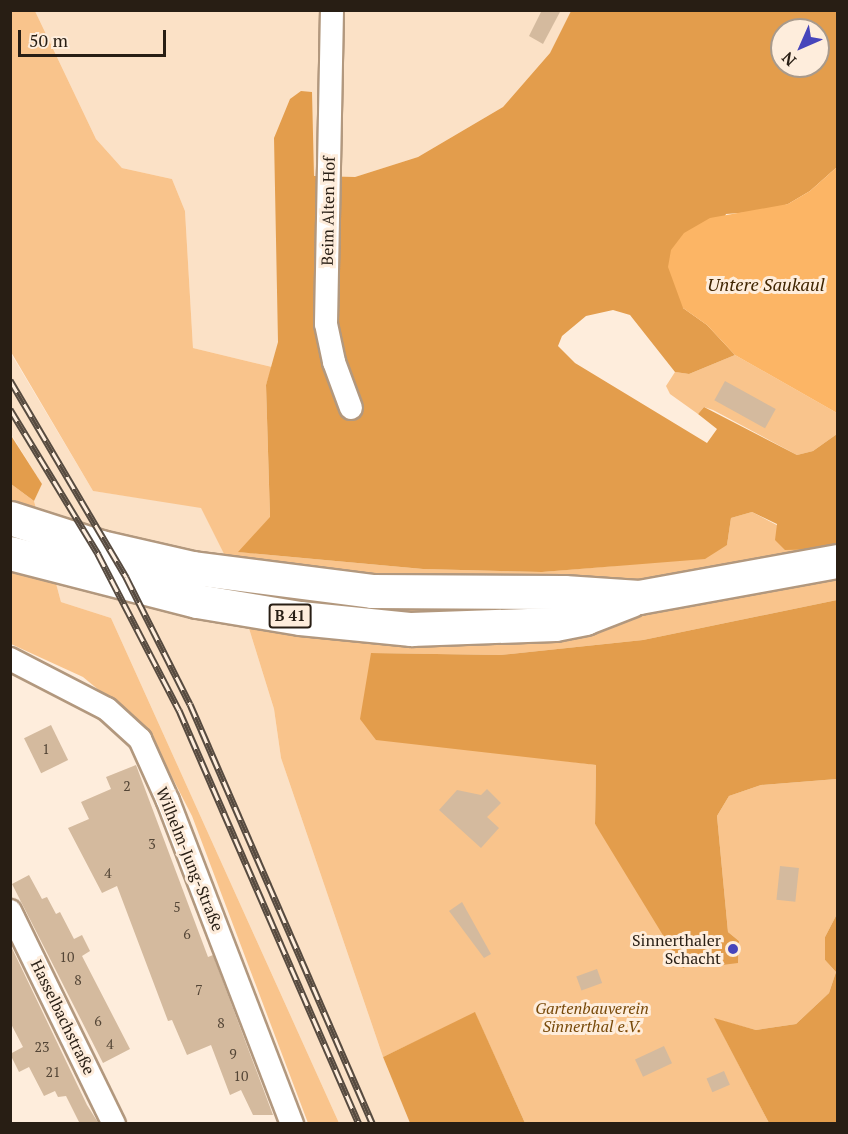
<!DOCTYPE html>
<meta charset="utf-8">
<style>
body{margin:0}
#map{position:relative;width:848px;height:1134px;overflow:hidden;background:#feeddc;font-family:"PT Serif",serif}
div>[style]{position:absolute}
.built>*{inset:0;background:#fbe1c6}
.green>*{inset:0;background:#f9c48c}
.forest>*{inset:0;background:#e39d4c}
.water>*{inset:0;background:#fcb565}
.building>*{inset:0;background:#d4ba9e;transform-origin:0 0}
.roads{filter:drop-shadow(2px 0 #b2987e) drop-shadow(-2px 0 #b2987e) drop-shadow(0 2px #b2987e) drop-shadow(0 -2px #b2987e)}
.minor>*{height:22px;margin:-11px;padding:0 11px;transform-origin:11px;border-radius:11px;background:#fff}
.trunk>*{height:33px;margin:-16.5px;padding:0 16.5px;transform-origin:16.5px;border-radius:16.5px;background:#fff}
.rail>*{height:7px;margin-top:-3.5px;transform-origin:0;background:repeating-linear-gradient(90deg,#feeddc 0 14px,#574b40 0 28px);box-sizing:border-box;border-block:2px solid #574b40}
.dots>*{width:16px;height:16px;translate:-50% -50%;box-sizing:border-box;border:3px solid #feeddc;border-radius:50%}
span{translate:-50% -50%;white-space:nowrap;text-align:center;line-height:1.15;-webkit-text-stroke:6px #feeddc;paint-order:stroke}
.number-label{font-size:14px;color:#534536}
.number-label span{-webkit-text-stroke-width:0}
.shield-label span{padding:2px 4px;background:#feeddc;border:2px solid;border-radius:4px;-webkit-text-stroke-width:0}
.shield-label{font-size:15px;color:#281e14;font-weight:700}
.street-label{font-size:16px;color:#281e14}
.poi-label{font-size:16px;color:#281e14}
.right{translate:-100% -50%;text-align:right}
.park-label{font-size:16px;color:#784a0a;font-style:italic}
.water-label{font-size:18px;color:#3f2400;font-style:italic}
.frame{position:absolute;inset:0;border:12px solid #281e14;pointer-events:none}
.north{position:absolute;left:770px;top:18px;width:60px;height:60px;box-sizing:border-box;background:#feeddc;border:2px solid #a89a8c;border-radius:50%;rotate:225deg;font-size:16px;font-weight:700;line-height:24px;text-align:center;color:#281e14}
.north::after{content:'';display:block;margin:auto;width:21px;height:27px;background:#4745bb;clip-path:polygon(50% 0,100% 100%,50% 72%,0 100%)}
.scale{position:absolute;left:18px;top:30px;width:148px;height:27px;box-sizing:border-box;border:3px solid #281e14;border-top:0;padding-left:8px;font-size:18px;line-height:21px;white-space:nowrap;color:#281e14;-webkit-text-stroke:4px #feeddc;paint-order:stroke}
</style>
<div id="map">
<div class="built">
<i style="clip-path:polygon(35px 11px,571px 11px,550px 53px,503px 107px,418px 157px,355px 177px,314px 177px,311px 143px,278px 241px,278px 342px,272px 367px,193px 348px,185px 211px,172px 179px,122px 168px,96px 139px)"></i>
<i style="clip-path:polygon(10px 352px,93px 491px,201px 507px,229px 564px,274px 709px,281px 758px,383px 1057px,410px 1123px,339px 1123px,111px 618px,61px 602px,34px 501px,42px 484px,11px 434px)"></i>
</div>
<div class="green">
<i style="clip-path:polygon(11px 11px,35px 11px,96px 139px,122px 168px,172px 179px,185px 211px,193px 348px,272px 367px,266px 385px,270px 518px,239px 552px,423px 569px,542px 572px,614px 566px,727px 545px,731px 518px,752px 512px,822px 549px,837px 544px,837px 600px,643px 640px,500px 655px,371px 653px,507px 753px,596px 765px,595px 824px,691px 961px,738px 963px,739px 941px,728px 932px,717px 816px,729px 796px,761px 785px,837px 779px,837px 914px,825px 937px,825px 960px,836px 972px,829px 993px,796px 1024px,756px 1030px,715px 1019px,769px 1123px,525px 1123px,475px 1013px,383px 1057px,281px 758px,274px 709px,229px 564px,201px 508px,93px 491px,11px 352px)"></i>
<i style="clip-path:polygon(735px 355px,837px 413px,837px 434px,813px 451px,797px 455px,713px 410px,704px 407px,698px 414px,670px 394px,666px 386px,675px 372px,689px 374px)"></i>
<i style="clip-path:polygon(11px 484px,34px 501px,61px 602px,111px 618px,339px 1123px,308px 1123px,192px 816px,155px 744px,117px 705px,83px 677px,11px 644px)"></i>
</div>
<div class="forest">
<i style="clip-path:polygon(evenodd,571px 11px,837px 11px,837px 167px,810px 191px,788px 204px,767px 211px,726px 214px,683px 308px,707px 325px,735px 355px,689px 374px,675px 372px,630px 315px,613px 310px,586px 316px,562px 336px,558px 346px,575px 363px,707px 443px,717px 429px,698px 414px,704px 407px,797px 455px,813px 451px,837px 434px,837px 544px,822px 549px,785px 550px,775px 540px,777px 524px,752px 512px,731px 518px,727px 545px,705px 559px,542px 572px,423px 569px,238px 552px,270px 517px,266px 385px,278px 342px,274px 138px,290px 99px,301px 91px,312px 92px,314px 176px,355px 177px,418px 157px,503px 107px,550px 53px,571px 11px,782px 30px,818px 30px,818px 66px,782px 66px,782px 30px)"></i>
<i style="clip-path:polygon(10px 434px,42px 484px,34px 501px,11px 484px)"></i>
<i style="clip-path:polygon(837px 600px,837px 779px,761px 785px,729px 796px,717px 816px,728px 932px,739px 941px,738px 963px,722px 965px,702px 959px,683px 968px,595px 824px,596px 765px,376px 740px,360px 719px,371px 653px,500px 655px,643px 640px)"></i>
<i style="clip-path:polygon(837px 914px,837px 1123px,769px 1123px,714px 1018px,756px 1030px,796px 1024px,829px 993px,836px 972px,825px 960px,825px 937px)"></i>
<i style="clip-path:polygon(475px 1012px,525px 1123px,410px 1123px,383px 1057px)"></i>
</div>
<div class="water">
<i style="clip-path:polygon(837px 167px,837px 413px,735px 355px,707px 325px,683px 308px,668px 267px,671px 250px,684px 233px,710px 218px,788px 204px,810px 191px)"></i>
</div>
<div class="building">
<i style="clip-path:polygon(542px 10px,561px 10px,543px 44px,529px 36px)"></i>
<i style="left:725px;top:381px;width:58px;height:22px;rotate:29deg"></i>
<i style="left:51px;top:725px;width:39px;height:30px;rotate:64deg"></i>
<i style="clip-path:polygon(136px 765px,208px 957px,213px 955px,273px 1115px,253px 1115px,241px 1090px,230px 1095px,211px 1045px,187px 1055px,172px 1020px,168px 1021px,117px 886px,102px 893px,68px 828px,89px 819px,81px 802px,111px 789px,106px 777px)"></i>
<i style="clip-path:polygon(487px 789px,501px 803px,487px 817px,499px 828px,481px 848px,439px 810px,457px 790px,481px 795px)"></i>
<i style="left:780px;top:866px;width:19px;height:34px;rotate:6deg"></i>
<i style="clip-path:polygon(29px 875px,42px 899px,47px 897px,56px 914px,60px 912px,74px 939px,82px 935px,90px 951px,82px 956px,130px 1049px,103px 1063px,12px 884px)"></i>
<i style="clip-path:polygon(462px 902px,491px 954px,484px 958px,449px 911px)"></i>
<i style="clip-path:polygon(10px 944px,87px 1105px,99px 1124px,80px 1124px,66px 1096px,58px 1097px,55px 1091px,44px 1096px,29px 1067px,19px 1072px,10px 1054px,23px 1047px,10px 1022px)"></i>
<i style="left:597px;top:969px;width:15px;height:22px;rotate:70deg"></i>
<i style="left:664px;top:1046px;width:19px;height:32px;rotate:65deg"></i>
<i style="left:724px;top:1071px;width:15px;height:19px;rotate:67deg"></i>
</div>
<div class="roads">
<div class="minor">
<i style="left:332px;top:10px;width:314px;rotate:91.1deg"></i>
<i style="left:326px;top:324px;width:39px;rotate:78deg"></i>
<i style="left:334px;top:362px;width:49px;rotate:69.7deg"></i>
<i style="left:10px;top:659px;width:109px;rotate:27.3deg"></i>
<i style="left:107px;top:709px;width:45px;rotate:42.3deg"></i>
<i style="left:140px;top:739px;width:68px;rotate:65.7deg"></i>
<i style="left:168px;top:801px;width:346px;rotate:69deg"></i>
<i style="left:10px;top:911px;width:237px;rotate:64deg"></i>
</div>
<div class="trunk">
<i style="left:10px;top:518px;width:96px;rotate:17.7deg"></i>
<i style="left:101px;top:547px;width:94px;rotate:12.9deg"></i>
<i style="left:193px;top:568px;width:180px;rotate:7.3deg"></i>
<i style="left:372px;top:591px;width:192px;rotate:0.3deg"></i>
<i style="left:564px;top:592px;width:75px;rotate:3.8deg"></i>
<i style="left:639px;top:597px;width:202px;rotate:-10.3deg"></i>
<i style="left:10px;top:553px;width:193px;rotate:14.4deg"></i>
<i style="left:197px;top:601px;width:104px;rotate:9.4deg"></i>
<i style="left:300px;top:618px;width:112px;rotate:5.7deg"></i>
<i style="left:411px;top:629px;width:144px;rotate:-2deg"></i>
<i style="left:555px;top:624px;width:31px;rotate:-11deg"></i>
<i style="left:585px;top:618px;width:49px;rotate:-21.4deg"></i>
</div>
</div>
<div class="rail">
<i style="left:10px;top:380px;width:229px;rotate:59.5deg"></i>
<i style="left:126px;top:577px;width:142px;rotate:63.3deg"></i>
<i style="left:190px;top:704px;width:458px;rotate:66.5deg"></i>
<i style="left:10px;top:409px;width:170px;rotate:58.7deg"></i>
<i style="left:98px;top:554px;width:176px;rotate:62.6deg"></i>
<i style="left:179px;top:710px;width:451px;rotate:66.5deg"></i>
</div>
<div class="dots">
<i style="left:733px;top:949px;background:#4745bb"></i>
</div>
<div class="number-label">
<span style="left:46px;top:749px">1</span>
<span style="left:127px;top:786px">2</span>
<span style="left:152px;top:844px">3</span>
<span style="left:108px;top:873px">4</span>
<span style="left:177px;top:907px">5</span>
<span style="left:187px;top:934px">6</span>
<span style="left:67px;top:957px">10</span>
<span style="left:78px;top:980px">8</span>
<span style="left:199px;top:990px">7</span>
<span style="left:98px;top:1021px">6</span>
<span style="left:221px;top:1023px">8</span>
<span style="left:110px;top:1044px">4</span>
<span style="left:42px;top:1047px">23</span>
<span style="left:233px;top:1054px">9</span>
<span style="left:53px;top:1072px">21</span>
<span style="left:241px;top:1076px">10</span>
</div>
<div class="shield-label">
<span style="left:290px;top:616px">B 41</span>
</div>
<div class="street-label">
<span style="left:328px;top:211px;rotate:-89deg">Beim Alten Hof</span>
<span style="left:190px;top:859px;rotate:68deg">Wilhelm-Jung-Straße</span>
<span style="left:63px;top:1017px;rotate:64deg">Hasselbachstraße</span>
</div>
<div class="poi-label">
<span class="right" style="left:721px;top:949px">Sinnerthaler<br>Schacht</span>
</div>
<div class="park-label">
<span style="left:592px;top:1017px">Gartenbauverein<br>Sinnerthal e.V.</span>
</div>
<div class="water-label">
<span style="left:766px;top:284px">Untere Saukaul</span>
</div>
<div class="frame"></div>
<div class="north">N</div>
<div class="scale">50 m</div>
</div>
